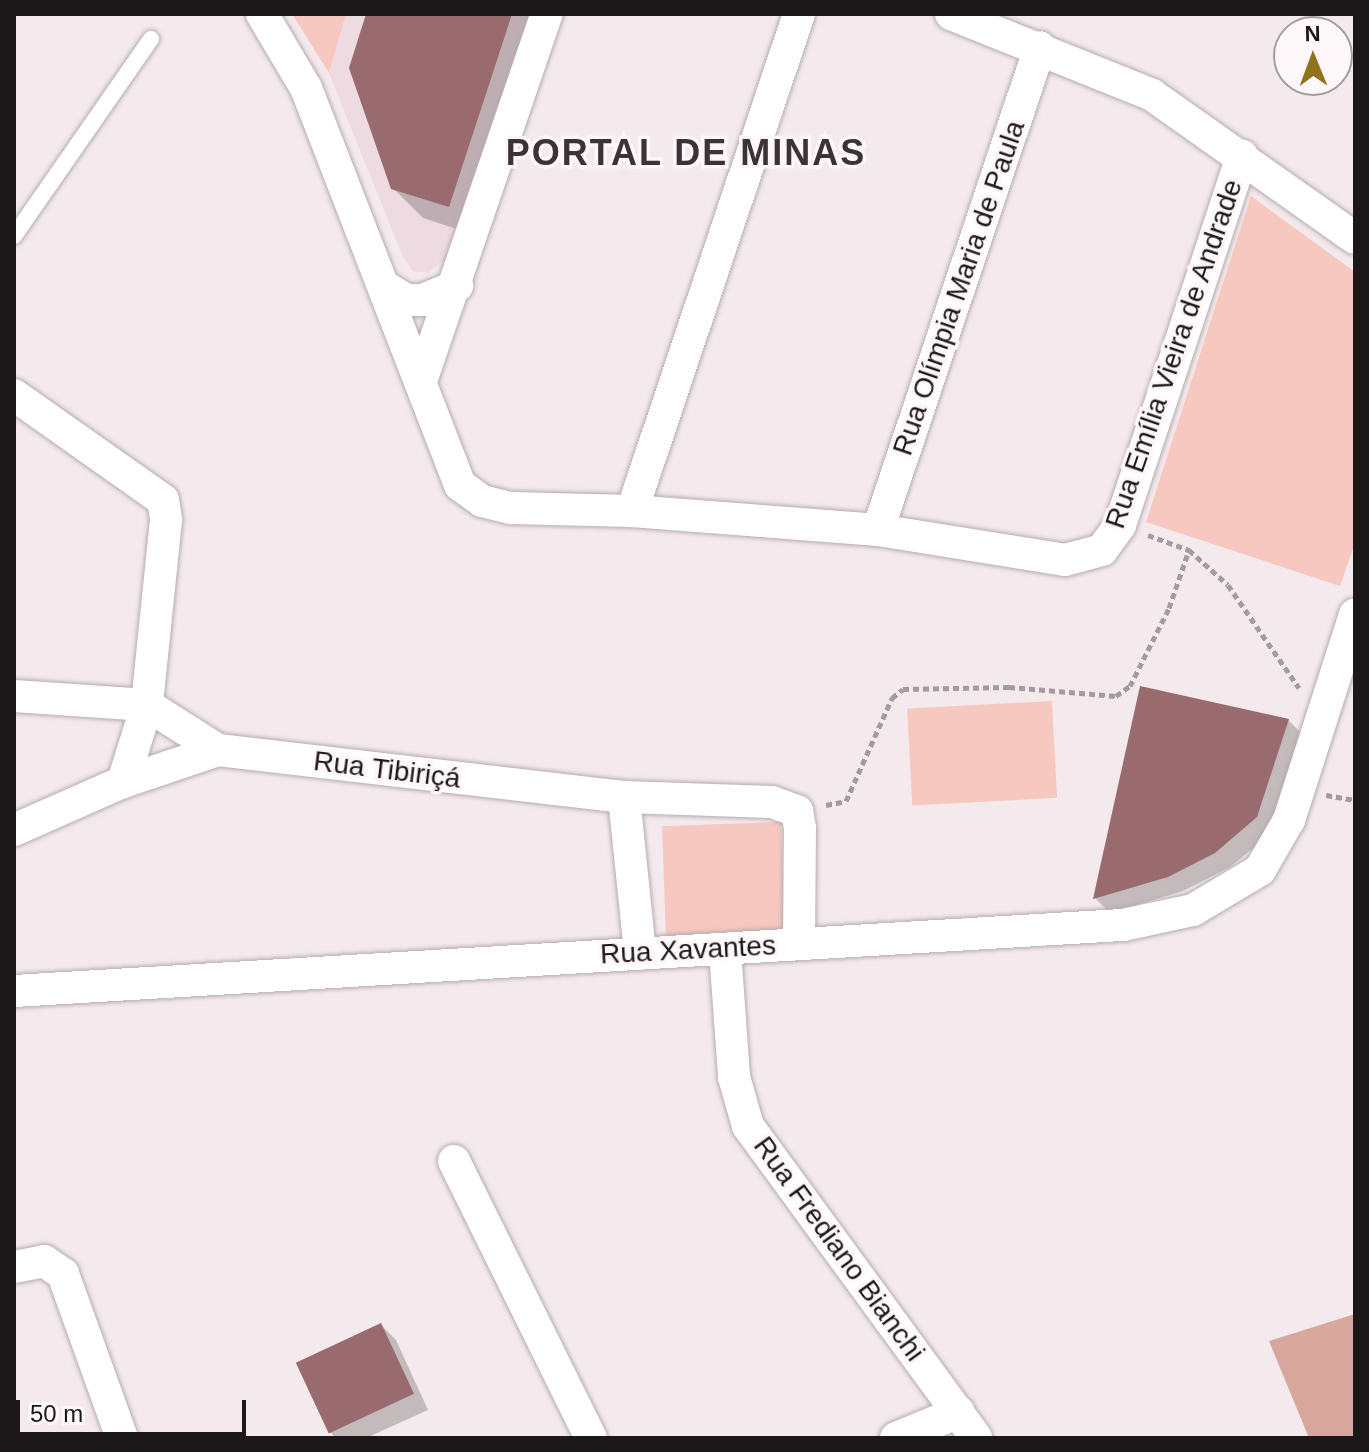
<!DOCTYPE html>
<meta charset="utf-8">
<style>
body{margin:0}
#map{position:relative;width:1369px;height:1452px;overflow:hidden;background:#f4e9ec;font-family:Arial,sans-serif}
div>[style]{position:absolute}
.built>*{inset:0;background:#eedae1}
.green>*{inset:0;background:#f6c8bf;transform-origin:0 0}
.forest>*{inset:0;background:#d7a69c}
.shadow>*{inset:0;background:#0003}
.building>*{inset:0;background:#996a6e;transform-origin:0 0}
.path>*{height:5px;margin-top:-2.5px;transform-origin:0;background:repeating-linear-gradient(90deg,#a39b9e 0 6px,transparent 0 10px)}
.roads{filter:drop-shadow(0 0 2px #b6abaf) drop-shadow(0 0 2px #b6abaf)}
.lane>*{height:16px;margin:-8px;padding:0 8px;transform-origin:8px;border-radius:8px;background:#fff}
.street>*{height:32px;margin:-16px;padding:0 16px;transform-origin:16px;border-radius:16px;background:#fff}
span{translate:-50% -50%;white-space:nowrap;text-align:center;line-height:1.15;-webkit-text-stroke:7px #fef7fa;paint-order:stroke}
.street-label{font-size:28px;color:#1c181a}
.district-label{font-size:36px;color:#3b3336;font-weight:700;letter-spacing:2px}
.frame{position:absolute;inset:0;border:16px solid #1c181a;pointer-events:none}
.north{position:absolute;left:1273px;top:16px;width:80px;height:80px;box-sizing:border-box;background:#fef7fa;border:2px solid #a49ea0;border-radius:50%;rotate:359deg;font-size:22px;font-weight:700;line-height:32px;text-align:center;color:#1c181a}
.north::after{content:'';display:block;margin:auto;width:28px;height:36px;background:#907218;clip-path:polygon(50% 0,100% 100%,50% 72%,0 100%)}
.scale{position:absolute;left:16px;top:1400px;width:230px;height:36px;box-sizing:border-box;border:4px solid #1c181a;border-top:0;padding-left:10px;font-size:24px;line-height:28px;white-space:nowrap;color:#1c181a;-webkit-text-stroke:6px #fef7fa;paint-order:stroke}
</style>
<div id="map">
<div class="built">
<div style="clip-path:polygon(346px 14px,529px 14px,445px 259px,428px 273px,413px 271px,403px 257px,329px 73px)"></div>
</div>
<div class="green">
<div style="clip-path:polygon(292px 14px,346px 14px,329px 73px)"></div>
<div style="clip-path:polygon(1251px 196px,1355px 272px,1355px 543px,1340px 586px,1146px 522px)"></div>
<div style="left:1052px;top:701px;width:97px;height:145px;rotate:87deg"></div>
<div style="left:781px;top:822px;width:112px;height:119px;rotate:88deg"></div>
</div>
<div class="forest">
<div style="clip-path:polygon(1355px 1314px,1355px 1438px,1309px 1438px,1269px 1341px)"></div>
</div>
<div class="shadow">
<div style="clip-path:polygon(368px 14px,542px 14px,478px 236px,423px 218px,393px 188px)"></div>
<div style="clip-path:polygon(1288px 720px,1303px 735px,1272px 833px,1230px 867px,1183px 891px,1110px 913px,1095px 898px)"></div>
<div style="clip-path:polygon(381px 1325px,396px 1340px,428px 1410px,366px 1438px,336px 1438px,330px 1432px)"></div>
</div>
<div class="building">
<div style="clip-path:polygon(366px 14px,512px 14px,449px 207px,391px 189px,349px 68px)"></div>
<div style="clip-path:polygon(1140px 686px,1289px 719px,1257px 817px,1215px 853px,1168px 877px,1093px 899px)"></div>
<div style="left:381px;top:1323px;width:78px;height:94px;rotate:65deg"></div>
</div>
<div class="path">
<div style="left:1148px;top:535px;width:44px;rotate:20.1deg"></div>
<div style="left:1189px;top:550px;width:52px;rotate:41.9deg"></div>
<div style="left:1228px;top:585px;width:125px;rotate:55.4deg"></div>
<div style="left:1326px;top:795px;width:29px;rotate:10deg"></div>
<div style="left:826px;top:805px;width:20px;rotate:-11deg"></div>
<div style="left:846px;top:801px;width:113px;rotate:-65.9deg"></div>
<div style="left:892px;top:698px;width:14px;rotate:-39deg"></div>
<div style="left:903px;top:689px;width:106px;rotate:-1.1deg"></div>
<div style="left:1009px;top:687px;width:107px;rotate:4.8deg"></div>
<div style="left:1116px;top:696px;width:17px;rotate:-36deg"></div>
<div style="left:1130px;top:686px;width:87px;rotate:-63.4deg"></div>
<div style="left:1169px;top:608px;width:61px;rotate:-71deg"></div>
</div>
<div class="roads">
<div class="lane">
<div style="left:14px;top:236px;width:240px;rotate:-55.2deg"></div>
</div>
<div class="street">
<div style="left:262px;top:14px;width:86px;rotate:59.3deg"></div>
<div style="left:306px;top:88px;width:426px;rotate:68.8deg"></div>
<div style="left:460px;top:485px;width:27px;rotate:36deg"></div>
<div style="left:482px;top:501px;width:30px;rotate:14deg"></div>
<div style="left:511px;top:508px;width:121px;rotate:1.4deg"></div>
<div style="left:632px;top:511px;width:247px;rotate:4.4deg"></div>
<div style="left:878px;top:530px;width:189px;rotate:9.1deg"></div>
<div style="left:1065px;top:560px;width:38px;rotate:-15deg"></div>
<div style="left:1102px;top:550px;width:31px;rotate:-54deg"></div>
<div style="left:1120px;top:525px;width:389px;rotate:-71.7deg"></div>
<div style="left:951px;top:14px;width:217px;rotate:21.9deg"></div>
<div style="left:1152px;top:95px;width:248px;rotate:35.2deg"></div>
<div style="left:385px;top:287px;width:26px;rotate:31deg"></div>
<div style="left:407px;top:300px;width:15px"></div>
<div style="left:422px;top:300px;width:38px;rotate:-22deg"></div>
<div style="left:421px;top:381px;width:388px;rotate:-71.1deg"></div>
<div style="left:14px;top:395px;width:182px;rotate:35.2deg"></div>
<div style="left:163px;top:500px;width:20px;rotate:81deg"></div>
<div style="left:166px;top:520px;width:186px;rotate:95.9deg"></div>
<div style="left:147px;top:705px;width:81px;rotate:107.3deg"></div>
<div style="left:632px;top:511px;width:524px;rotate:-71.43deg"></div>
<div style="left:878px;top:530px;width:509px;rotate:-71.46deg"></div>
<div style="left:14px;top:696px;width:133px;rotate:3.9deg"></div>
<div style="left:147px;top:705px;width:84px;rotate:32.4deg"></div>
<div style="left:218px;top:750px;width:409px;rotate:6.6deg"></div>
<div style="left:624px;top:797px;width:148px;rotate:1.9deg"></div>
<div style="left:772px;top:802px;width:27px;rotate:20deg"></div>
<div style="left:797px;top:811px;width:17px;rotate:80deg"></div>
<div style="left:800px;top:828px;width:115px;rotate:90.5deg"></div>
<div style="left:624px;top:797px;width:157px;rotate:84.1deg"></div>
<div style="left:14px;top:830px;width:119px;rotate:-23.8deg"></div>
<div style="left:123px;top:782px;width:100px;rotate:-18.6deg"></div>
<div style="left:725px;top:950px;width:127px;rotate:85.9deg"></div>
<div style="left:734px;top:1077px;width:51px;rotate:74.1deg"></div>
<div style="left:748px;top:1126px;width:386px;rotate:53.8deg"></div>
<div style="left:14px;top:991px;width:1111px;rotate:-3.41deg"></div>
<div style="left:1123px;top:925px;width:72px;rotate:-12.1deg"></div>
<div style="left:1193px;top:910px;width:78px;rotate:-30.8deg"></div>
<div style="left:1260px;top:870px;width:58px;rotate:-59.9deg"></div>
<div style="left:1289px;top:820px;width:216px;rotate:-72.2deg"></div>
<div style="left:454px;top:1161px;width:309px;rotate:63.7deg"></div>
<div style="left:14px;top:1267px;width:31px;rotate:-11deg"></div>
<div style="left:44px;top:1261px;width:23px;rotate:34deg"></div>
<div style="left:63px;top:1274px;width:174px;rotate:70.2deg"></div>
<div style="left:896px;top:1438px;width:68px;rotate:-22.4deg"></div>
</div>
</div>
<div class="street-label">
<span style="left:959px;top:288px;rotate:-71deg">Rua Olímpia Maria de Paula</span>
<span style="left:1174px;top:354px;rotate:-71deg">Rua Emília Vieira de Andrade</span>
<span style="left:387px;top:770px;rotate:7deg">Rua Tibiriçá</span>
<span style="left:688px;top:950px;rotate:-3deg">Rua Xavantes</span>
<span style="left:839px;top:1249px;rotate:54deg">Rua Frediano Bianchi</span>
</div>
<div class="district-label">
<span style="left:686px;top:153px">PORTAL DE MINAS</span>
</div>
<div class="frame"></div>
<div class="north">N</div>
<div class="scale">50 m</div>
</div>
